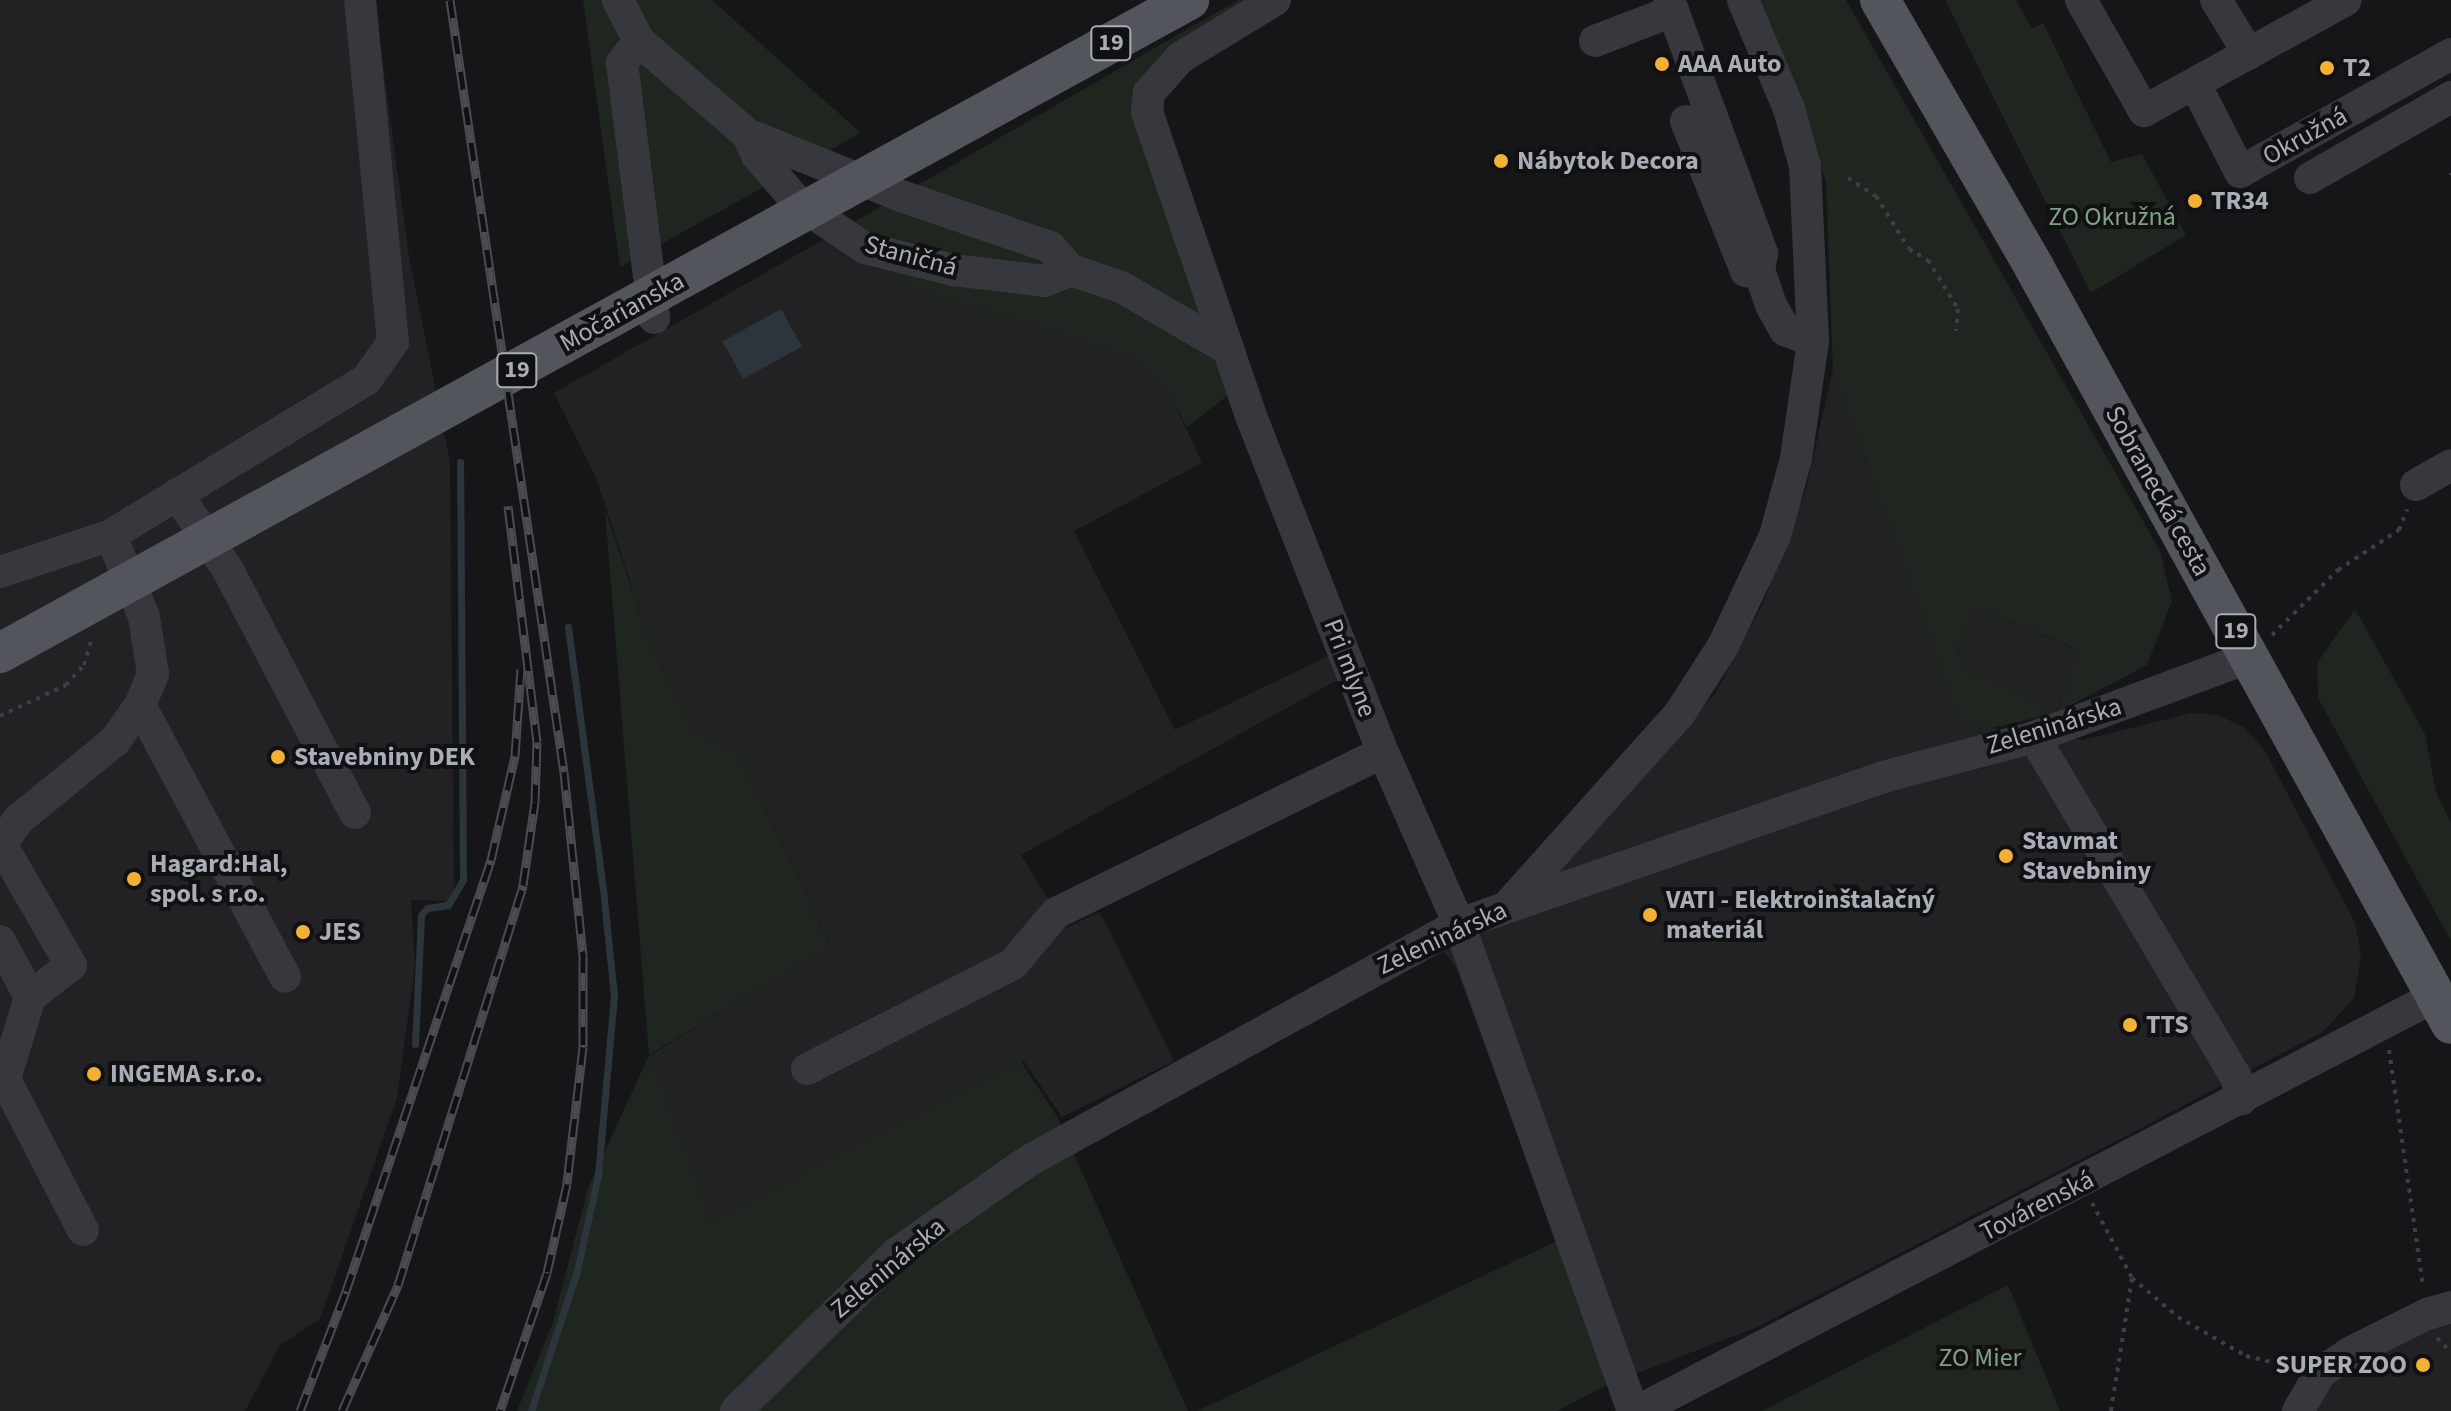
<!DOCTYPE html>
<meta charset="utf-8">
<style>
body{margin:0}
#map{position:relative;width:2451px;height:1411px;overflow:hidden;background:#161618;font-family:"Source Sans 3",sans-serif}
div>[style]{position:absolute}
.built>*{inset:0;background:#222225}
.green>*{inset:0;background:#1e261f}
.water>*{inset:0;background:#2c353c;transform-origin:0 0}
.stream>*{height:7px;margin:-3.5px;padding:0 3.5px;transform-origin:3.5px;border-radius:3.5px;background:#2c353c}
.path>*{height:4px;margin-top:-2px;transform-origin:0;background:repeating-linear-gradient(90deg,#3d3f44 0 4px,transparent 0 10px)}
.minor>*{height:32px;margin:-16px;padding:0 16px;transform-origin:16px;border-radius:16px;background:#37383d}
.major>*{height:40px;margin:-20px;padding:0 20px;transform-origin:20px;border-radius:20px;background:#53555c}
.rail>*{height:9px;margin-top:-4.5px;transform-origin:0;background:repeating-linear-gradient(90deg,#111113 0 18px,#4a4c52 0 36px);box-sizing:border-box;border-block:2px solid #4a4c52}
.dots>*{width:22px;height:22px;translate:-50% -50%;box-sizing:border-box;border:4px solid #111113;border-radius:50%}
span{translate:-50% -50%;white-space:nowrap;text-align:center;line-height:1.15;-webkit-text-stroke:8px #111113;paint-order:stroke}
.shield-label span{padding:2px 6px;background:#111113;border:2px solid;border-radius:6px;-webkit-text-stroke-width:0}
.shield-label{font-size:24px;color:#a8adb8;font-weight:700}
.poi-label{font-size:26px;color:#a8adb8;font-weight:700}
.left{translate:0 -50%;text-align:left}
.right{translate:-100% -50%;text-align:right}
.street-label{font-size:26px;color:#a8adb8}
.park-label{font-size:26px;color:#7fa381}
</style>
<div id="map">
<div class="built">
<div style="clip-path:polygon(0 0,374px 0,409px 256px,450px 463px,454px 901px,411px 900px,415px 966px,397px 1098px,320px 1319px,280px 1345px,245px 1411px,0 1411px)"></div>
<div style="clip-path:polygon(828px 237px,907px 286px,1133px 357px,1172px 398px,1202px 463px,1074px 531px,1175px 730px,1330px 655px,1339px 679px,1021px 855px,1066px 928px,1100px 912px,1174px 1061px,1062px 1117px,1024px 1061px,711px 1221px,648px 1057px,830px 944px,738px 752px,693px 732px,651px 646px,597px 480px,554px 393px)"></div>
<div style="clip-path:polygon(1833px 370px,1961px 724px,2083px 740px,2191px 713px,2218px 715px,2243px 727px,2264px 749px,2355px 923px,2361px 955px,2354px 998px,2324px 1031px,2128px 1135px,1755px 1328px,1609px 1384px,1455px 965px,1439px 947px,1560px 871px,1716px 692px,1763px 603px,1806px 489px)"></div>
<div style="clip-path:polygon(1975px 607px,2080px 651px,2056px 713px,1964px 669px,1957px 649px)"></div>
<div style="clip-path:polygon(2451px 1291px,2451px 1411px,2287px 1411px,2319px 1363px)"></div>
</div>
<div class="green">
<div style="clip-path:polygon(583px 0,712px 0,861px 133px,620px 267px)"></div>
<div style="clip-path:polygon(1238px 0,1254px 0,1137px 87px,1232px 392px,1187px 427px,1172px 398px,1133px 357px,907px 286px,828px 237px)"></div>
<div style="clip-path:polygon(evenodd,1754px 0,1846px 0,2160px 551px,2172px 601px,2147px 665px,2056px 713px,1992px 728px,1961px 724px,1833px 370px,1826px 181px,1754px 0,1975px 607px,2079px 650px,2057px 713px,1964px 669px,1957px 649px,1975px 607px)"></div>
<div style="clip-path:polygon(1945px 0,2016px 0,2032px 29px,2043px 23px,2111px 162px,2142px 154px,2186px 235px,2091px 293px)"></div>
<div style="clip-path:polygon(605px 510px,651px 646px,693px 732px,738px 752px,830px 945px,649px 1055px,711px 1221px,1021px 1062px,1058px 1118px,1188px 1411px,517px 1411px,553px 1322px,588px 1188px,649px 1055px)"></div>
<div style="clip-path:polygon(2355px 609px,2425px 734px,2436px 792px,2451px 823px,2451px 941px,2318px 698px,2317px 663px)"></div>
<div style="clip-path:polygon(1559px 1240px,1609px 1384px,1557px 1411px,1197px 1411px)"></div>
<div style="clip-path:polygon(2008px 1285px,2060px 1411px,1762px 1411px)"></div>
</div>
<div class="water">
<div style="left:781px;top:309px;width:43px;height:67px;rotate:61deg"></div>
</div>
<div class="stream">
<div style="left:568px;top:627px;width:271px;rotate:82.4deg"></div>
<div style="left:415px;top:1044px;width:129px;rotate:-87.3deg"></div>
<div style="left:421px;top:915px;width:9px;rotate:-49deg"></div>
<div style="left:427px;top:908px;width:21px;rotate:-8deg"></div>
<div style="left:448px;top:905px;width:29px;rotate:-59deg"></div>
<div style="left:463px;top:880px;width:418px;rotate:-90.4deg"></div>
<div style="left:531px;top:1411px;width:147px;rotate:-71.8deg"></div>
<div style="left:577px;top:1271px;width:98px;rotate:-77.7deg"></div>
<div style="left:598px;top:1175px;width:180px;rotate:-84.9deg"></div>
<div style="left:614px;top:996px;width:97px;rotate:-95.9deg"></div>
</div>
<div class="path">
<div style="left:2451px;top:173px;width:2px;rotate:90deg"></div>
<div style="left:1848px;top:178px;width:33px;rotate:33deg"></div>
<div style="left:1876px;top:196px;width:62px;rotate:58.1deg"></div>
<div style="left:1909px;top:249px;width:22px;rotate:30deg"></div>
<div style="left:1928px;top:260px;width:57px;rotate:58.5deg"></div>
<div style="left:1958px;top:309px;width:22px;rotate:95deg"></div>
<div style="left:2272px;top:635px;width:93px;rotate:-44.6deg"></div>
<div style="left:2338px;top:570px;width:73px;rotate:-33.3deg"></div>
<div style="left:2399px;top:530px;width:22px;rotate:-68deg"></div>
<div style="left:0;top:716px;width:73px;rotate:-25.2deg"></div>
<div style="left:66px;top:685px;width:27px;rotate:-48deg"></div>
<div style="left:84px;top:665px;width:26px;rotate:-74deg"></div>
<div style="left:2389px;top:1050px;width:239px;rotate:81.8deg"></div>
<div style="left:2092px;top:1203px;width:85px;rotate:61.9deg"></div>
<div style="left:2132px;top:1278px;width:60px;rotate:40.3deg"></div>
<div style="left:2178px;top:1317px;width:78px;rotate:29.8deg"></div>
<div style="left:2246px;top:1356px;width:47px;rotate:13.4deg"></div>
<div style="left:2437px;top:1338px;width:17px;rotate:45deg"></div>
<div style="left:2111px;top:1411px;width:135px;rotate:-81deg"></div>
</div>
<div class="minor">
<div style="left:618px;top:0;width:46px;rotate:62.9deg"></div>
<div style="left:639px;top:41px;width:143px;rotate:40.7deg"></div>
<div style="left:747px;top:134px;width:169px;rotate:21.9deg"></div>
<div style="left:904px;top:197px;width:154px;rotate:18.9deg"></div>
<div style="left:1050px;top:247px;width:31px;rotate:48deg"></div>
<div style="left:1071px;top:270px;width:53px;rotate:18.8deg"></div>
<div style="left:1121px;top:287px;width:124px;rotate:30.1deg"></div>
<div style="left:1275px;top:0;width:111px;rotate:148.6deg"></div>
<div style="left:1180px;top:58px;width:47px;rotate:131.5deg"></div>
<div style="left:1149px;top:93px;width:19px;rotate:96deg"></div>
<div style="left:1147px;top:112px;width:321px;rotate:71.1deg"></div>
<div style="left:1251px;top:416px;width:361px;rotate:68.6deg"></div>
<div style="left:1383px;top:752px;width:188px;rotate:66.2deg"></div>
<div style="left:1459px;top:924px;width:517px;rotate:70.34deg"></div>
<div style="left:1669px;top:0;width:270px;rotate:69.8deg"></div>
<div style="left:1762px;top:253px;width:17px;rotate:100deg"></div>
<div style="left:1759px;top:270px;width:37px;rotate:71deg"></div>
<div style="left:1771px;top:305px;width:29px;rotate:61deg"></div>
<div style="left:1785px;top:330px;width:30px;rotate:21deg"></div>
<div style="left:2081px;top:0;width:128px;rotate:60.4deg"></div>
<div style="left:2144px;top:111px;width:230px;rotate:-28.8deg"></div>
<div style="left:2216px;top:0;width:63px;rotate:58.6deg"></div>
<div style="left:639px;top:41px;width:28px;rotate:128deg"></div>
<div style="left:622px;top:63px;width:257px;rotate:82.8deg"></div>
<div style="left:1595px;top:41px;width:84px;rotate:-21deg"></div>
<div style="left:2195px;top:84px;width:99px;rotate:62.9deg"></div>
<div style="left:2240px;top:172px;width:242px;rotate:-29.2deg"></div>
<div style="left:1686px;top:121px;width:162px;rotate:68.2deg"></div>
<div style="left:1746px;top:271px;width:5px;rotate:-11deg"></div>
<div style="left:747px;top:134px;width:23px;rotate:65deg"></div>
<div style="left:757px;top:155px;width:63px;rotate:49.5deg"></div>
<div style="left:798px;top:203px;width:81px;rotate:33.9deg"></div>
<div style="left:865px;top:248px;width:91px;rotate:14deg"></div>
<div style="left:953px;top:270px;width:93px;rotate:6.8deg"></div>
<div style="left:1045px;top:281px;width:28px;rotate:-23deg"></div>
<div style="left:2310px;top:178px;width:163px;rotate:-29.9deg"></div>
<div style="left:2416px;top:485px;width:40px;rotate:-29.7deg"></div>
<div style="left:177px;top:494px;width:92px;rotate:56.1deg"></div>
<div style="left:228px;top:570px;width:274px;rotate:62.4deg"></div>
<div style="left:0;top:572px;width:117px;rotate:-18.4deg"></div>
<div style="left:111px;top:535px;width:298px;rotate:-31.3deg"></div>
<div style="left:366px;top:380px;width:47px;rotate:-54.6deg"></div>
<div style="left:393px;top:342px;width:344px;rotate:-95.5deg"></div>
<div style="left:140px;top:705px;width:308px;rotate:61.9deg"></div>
<div style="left:2034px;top:737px;width:395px;rotate:59.3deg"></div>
<div style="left:2236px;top:1077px;width:23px;rotate:77deg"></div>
<div style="left:1px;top:844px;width:140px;rotate:60deg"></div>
<div style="left:71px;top:965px;width:52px;rotate:142deg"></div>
<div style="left:0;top:846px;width:32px;rotate:-55deg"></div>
<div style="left:18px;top:820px;width:125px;rotate:-39.2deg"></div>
<div style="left:115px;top:741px;width:44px;rotate:-55.2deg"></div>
<div style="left:140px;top:705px;width:34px;rotate:-67deg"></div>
<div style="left:153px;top:674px;width:58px;rotate:-99deg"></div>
<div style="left:144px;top:617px;width:88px;rotate:-111.9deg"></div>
<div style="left:1512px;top:901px;width:252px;rotate:-48.2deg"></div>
<div style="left:1680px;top:713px;width:80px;rotate:-57.3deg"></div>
<div style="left:1723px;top:646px;width:122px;rotate:-64.7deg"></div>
<div style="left:1775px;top:536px;width:81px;rotate:-74.9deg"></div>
<div style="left:1796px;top:458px;width:118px;rotate:-81.7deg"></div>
<div style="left:1813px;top:341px;width:175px;rotate:-92.6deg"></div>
<div style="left:1805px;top:166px;width:59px;rotate:-105.7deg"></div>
<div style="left:1789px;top:109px;width:118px;rotate:-112.9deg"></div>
<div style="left:0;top:941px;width:64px;rotate:61.8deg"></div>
<div style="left:30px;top:997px;width:86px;rotate:107deg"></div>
<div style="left:5px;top:1079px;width:170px;rotate:62.7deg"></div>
<div style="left:807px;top:1069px;width:231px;rotate:-27deg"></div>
<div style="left:1013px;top:964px;width:67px;rotate:-49.9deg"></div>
<div style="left:1056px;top:913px;width:364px;rotate:-26.2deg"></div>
<div style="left:736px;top:1411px;width:227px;rotate:-44.5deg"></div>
<div style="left:898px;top:1252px;width:161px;rotate:-34.9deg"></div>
<div style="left:1030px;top:1160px;width:490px;rotate:-28.8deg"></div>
<div style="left:1459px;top:924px;width:449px;rotate:-19.1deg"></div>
<div style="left:1883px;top:777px;width:156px;rotate:-14.8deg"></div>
<div style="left:2034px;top:737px;width:230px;rotate:-20.3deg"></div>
<div style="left:1638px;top:1411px;width:897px;rotate:-27.48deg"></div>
<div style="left:2298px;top:1411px;width:44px;rotate:-59.9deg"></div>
<div style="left:2320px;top:1373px;width:37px;rotate:-34deg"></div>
<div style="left:2351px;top:1352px;width:85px;rotate:-26.6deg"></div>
<div style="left:2427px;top:1314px;width:25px;rotate:-16deg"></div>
</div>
<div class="major">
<div style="left:1880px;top:0;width:308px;rotate:60deg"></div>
<div style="left:2034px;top:267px;width:864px;rotate:61.15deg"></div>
<div style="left:0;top:653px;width:1357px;rotate:-28.78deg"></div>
</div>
<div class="rail">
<div style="left:450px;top:0;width:780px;rotate:81.6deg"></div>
<div style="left:564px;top:772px;width:184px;rotate:84.1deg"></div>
<div style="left:583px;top:955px;width:92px;rotate:90deg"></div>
<div style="left:583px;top:1047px;width:138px;rotate:96.7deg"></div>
<div style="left:567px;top:1184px;width:91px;rotate:102.7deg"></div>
<div style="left:547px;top:1273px;width:146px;rotate:108.8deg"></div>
<div style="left:300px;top:1411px;width:129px;rotate:-69deg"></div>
<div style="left:346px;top:1291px;width:455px;rotate:-71.4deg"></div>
<div style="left:491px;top:860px;width:107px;rotate:-77deg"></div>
<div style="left:515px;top:756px;width:87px;rotate:-86.1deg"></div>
<div style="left:342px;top:1411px;width:138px;rotate:-66deg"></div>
<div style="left:398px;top:1285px;width:419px;rotate:-72.6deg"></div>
<div style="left:523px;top:885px;width:84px;rotate:-81.8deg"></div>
<div style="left:535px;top:802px;width:60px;rotate:-88.1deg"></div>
<div style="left:537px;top:742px;width:238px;rotate:-97deg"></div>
</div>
<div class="dots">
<div style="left:1662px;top:64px;background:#f2b134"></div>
<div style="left:2327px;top:68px;background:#f2b134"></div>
<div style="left:1501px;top:161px;background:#f2b134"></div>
<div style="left:2195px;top:201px;background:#f2b134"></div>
<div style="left:278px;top:757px;background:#f2b134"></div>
<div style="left:2006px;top:856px;background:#f2b134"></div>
<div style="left:134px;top:879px;background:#f2b134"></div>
<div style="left:1650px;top:915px;background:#f2b134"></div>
<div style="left:303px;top:932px;background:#f2b134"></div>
<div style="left:2130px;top:1025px;background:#f2b134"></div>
<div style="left:94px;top:1074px;background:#f2b134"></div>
<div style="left:2423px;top:1365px;background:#f2b134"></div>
</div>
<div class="shield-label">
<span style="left:1111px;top:43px">19</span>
<span style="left:517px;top:370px">19</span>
<span style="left:2236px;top:631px">19</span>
</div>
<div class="poi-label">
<span class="left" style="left:1678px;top:64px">AAA Auto</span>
<span class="left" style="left:2343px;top:68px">T2</span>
<span class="left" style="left:1517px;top:161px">Nábytok Decora</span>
<span class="left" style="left:2211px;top:201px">TR34</span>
<span class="left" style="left:294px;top:757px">Stavebniny DEK</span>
<span class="left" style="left:2022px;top:856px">Stavmat<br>Stavebniny</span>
<span class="left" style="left:150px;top:879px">Hagard:Hal,<br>spol. s r.o.</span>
<span class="left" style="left:1666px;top:915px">VATI - Elektroinštalačný<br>materiál</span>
<span class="left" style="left:319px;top:932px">JES</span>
<span class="left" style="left:2146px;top:1025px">TTS</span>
<span class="left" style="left:110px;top:1074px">INGEMA s.r.o.</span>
<span class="right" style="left:2407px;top:1365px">SUPER ZOO</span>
</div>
<div class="street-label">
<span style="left:2305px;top:136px;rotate:-29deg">Okružná</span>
<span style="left:911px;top:256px;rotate:15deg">Staničná</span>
<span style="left:622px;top:312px;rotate:-29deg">Močarianska</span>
<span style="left:2158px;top:491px;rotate:61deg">Sobranecká cesta</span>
<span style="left:1350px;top:668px;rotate:69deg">Pri mlyne</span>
<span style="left:2054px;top:726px;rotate:-17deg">Zeleninárska</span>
<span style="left:1442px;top:938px;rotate:-25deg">Zeleninárska</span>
<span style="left:2037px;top:1206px;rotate:-27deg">Továrenská</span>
<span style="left:888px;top:1268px;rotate:-40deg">Zeleninárska</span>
</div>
<div class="park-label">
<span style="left:2112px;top:217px">ZO Okružná</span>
<span style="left:1980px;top:1358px">ZO Mier</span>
</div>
</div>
